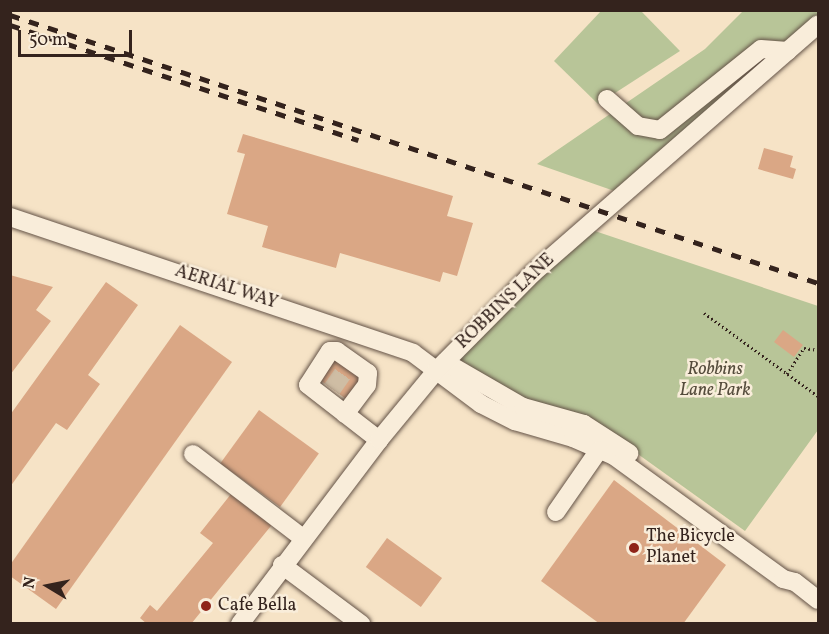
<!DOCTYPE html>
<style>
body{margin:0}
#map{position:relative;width:829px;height:634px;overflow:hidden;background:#f6e3c6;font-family:Vollkorn,serif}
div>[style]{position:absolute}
.green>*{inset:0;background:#b8c598}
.building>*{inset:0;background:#daa785;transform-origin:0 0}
.minor-tunnel>*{height:18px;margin-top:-9px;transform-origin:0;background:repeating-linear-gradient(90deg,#cfbda4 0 18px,transparent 0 27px)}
.path>*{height:3px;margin-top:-1.5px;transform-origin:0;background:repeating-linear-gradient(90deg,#34231d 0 1.5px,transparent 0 4.5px)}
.roads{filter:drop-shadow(0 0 2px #645347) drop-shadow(0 0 2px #645347)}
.minor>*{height:18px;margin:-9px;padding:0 9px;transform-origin:9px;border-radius:9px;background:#f9edda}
.rail>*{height:4.5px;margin-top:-2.25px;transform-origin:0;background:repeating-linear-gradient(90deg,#34231d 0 10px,transparent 0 20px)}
.dots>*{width:16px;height:16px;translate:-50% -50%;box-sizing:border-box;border:3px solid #f9edda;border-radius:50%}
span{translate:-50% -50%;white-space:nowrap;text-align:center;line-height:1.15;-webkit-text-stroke:5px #f9edda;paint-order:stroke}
.street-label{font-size:18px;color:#34231d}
.park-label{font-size:18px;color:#554c3c;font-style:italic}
.poi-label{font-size:18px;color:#34231d}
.left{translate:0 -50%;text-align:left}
.frame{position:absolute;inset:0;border:12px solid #34231d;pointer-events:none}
.north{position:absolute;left:18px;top:556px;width:60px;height:60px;-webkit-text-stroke:4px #f9edda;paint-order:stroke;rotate:280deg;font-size:16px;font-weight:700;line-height:24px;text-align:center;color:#34231d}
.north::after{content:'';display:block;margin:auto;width:21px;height:27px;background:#34231d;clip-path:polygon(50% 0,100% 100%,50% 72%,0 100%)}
.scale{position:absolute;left:18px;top:30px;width:114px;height:27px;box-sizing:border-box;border:3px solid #34231d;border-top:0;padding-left:8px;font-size:18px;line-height:21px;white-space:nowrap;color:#34231d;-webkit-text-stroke:4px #f9edda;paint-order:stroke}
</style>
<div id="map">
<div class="green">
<div style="clip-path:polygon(601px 11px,641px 11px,680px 51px,598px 104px,554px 61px)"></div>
<div style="clip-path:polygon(743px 11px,818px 11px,818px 25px,623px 194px,537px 164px,705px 49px)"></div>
<div style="clip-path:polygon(586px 228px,818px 306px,818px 430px,745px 531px,589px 419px,522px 401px,453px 355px)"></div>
</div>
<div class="building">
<div style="clip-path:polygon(243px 134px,453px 196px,447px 216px,473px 223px,457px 276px,443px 272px,440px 282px,340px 253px,336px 268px,262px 247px,268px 226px,227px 214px,245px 154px,237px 152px)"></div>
<div style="clip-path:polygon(764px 148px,793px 156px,790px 167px,796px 169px,793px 179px,758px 169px)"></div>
<div style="clip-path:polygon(10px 275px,53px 287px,36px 310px,51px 321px,10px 375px)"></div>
<div style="clip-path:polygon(106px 282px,138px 305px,88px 375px,100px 384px,67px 430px,56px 423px,10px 487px,10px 415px)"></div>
<div style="clip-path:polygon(180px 325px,232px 362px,56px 609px,10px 576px,10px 565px)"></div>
<div style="left:783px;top:330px;width:25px;height:15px;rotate:37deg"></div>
<div style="left:335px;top:355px;width:34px;height:29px;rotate:36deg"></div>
<div style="left:259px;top:410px;width:74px;height:66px;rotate:36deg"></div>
<div style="clip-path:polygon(614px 480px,726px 565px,683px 624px,600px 624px,541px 581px)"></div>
<div style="clip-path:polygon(235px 489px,275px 521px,191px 624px,147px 624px,140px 618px,150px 605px,157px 611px,213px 543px,200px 533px)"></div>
<div style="left:387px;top:538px;width:68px;height:36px;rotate:36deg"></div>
</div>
<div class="minor-tunnel">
<div style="left:332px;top:389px;width:29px;rotate:-55deg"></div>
</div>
<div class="path">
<div style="left:704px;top:313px;width:141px;rotate:36.1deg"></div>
<div style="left:787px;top:374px;width:31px;rotate:-57deg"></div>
<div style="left:804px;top:348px;width:14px;rotate:8deg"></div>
</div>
<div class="roads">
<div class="minor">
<div style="left:607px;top:99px;width:41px;rotate:41.1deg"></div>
<div style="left:638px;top:126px;width:22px;rotate:10deg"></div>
<div style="left:660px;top:130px;width:129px;rotate:-38.7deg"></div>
<div style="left:761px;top:49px;width:27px;rotate:4deg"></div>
<div style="left:10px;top:217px;width:425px;rotate:18.6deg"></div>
<div style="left:413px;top:353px;width:85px;rotate:36.9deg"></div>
<div style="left:481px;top:404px;width:38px;rotate:27deg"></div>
<div style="left:515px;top:421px;width:60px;rotate:16.3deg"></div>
<div style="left:573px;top:438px;width:45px;rotate:23.7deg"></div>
<div style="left:614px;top:456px;width:209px;rotate:36deg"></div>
<div style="left:783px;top:579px;width:12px;rotate:14deg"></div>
<div style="left:795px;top:582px;width:29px;rotate:38deg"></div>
<div style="left:445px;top:362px;width:90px;rotate:30deg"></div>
<div style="left:523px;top:407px;width:63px;rotate:15.6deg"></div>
<div style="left:584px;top:424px;width:54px;rotate:32.8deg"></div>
<div style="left:345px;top:414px;width:36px;rotate:-53deg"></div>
<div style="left:367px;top:385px;width:12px;rotate:-85deg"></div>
<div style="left:368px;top:373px;width:38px;rotate:-145deg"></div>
<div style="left:337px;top:351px;width:7px;rotate:180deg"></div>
<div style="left:330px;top:351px;width:40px;rotate:122.9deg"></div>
<div style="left:308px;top:385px;width:90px;rotate:37.8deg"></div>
<div style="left:193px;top:454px;width:138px;rotate:37.4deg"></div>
<div style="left:556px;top:512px;width:75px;rotate:-55.3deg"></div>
<div style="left:282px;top:565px;width:99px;rotate:36.8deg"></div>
<div style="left:240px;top:624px;width:231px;rotate:-52.9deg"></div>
<div style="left:379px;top:440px;width:88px;rotate:-50.5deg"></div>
<div style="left:435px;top:372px;width:139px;rotate:-45.3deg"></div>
<div style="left:533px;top:273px;width:378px;rotate:-41.1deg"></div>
</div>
</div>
<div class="rail">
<div style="left:10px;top:15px;width:851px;rotate:18.35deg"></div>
<div style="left:10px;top:25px;width:367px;rotate:18.3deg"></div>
</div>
<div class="dots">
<div style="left:634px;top:548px;background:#8f2418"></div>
<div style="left:206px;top:606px;background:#8f2418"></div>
</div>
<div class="street-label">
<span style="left:226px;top:288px;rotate:18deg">AERIAL WAY</span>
<span style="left:506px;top:302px;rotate:-44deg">ROBBINS LANE</span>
</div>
<div class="park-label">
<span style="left:715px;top:381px">Robbins<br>Lane Park</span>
</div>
<div class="poi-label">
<span class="left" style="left:646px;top:548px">The Bicycle<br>Planet</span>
<span class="left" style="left:218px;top:606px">Cafe Bella</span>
</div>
<div class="frame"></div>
<div class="north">N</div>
<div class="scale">50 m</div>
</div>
